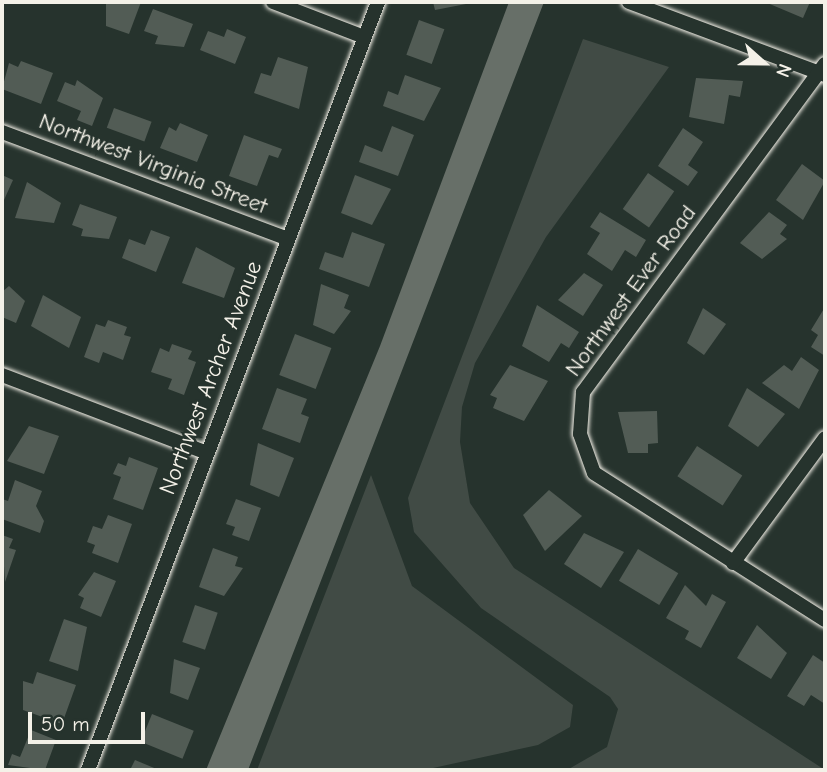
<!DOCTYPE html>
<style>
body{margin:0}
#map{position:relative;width:827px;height:772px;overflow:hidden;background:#26332d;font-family:"Comic Neue",sans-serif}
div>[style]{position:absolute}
.green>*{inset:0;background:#414b45}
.water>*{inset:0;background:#676f68}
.building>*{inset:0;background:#525c55;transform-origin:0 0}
.roads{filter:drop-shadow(0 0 2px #f4f1e8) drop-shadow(0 0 2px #f4f1e8)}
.minor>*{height:14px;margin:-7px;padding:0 7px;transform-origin:7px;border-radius:7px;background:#26332d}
span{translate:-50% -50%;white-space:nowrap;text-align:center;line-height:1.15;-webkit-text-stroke:5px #26332d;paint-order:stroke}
.street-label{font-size:23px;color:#f4f1e8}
.frame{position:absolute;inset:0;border:4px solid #f4f1e8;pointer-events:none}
.north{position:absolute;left:729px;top:28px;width:70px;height:70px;-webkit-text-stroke:5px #26332d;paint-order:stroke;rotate:111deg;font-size:19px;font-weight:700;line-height:28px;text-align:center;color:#f4f1e8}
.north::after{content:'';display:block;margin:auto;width:24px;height:32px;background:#f4f1e8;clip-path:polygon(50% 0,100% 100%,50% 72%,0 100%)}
.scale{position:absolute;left:28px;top:712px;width:117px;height:32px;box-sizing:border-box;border:4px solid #f4f1e8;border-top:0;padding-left:9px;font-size:21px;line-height:24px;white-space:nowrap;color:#f4f1e8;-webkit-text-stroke:5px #26332d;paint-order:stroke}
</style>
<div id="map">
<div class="green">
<div style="clip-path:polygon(583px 39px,669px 67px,546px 237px,475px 363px,462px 407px,460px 442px,470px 503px,514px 568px,825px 770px,567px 770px,607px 747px,618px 709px,610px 697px,481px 608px,414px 532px,408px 498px)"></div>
<div style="clip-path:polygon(371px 475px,412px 586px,573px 705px,570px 727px,538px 745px,424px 770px,257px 770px)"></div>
</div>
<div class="water">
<div style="clip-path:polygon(509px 2px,544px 2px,248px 770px,206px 770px,380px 346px)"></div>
</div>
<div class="building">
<div style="clip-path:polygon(106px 2px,141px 2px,129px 34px,106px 26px)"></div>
<div style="clip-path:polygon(433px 2px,466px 2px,466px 4px,435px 10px)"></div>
<div style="clip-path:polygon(765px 2px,810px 2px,803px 18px)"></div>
<div style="clip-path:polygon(153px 9px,193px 24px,184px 47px,155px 44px,158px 36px,144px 31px)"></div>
<div style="left:419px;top:20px;width:27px;height:37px;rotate:20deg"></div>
<div style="clip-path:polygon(227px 29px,246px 37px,235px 64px,200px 50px,208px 31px,224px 37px)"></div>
<div style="clip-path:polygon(278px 57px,308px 67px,299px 109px,254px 93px,261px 73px,271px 76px)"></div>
<div style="clip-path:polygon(21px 61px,53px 73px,41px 104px,2px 89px,9px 63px,18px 67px)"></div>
<div style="clip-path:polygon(405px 75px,441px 88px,424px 121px,383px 106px,388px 91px,398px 95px)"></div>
<div style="clip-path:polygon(696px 78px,743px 81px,740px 97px,729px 95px,724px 124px,689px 117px)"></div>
<div style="clip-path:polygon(77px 80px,103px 98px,92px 126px,77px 120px,81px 111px,57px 101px,65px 82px,75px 86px)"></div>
<div style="left:114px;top:108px;width:40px;height:21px;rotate:20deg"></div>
<div style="clip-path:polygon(180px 123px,208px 135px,197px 162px,160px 148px,169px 127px,176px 131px)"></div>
<div style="clip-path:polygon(392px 126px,414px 135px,398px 176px,359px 162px,365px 145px,382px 152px)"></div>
<div style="clip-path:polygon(683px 128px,703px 142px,688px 165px,698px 172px,688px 186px,658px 166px)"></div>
<div style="clip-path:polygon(244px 135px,282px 149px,278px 158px,269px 155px,257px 186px,229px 176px)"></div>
<div style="clip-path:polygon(802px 164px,825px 181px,803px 220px,776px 200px)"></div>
<div style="left:648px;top:173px;width:32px;height:44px;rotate:35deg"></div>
<div style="clip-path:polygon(2px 175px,13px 180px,4px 200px,2px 199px)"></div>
<div style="clip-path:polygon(355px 175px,391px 189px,372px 225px,341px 213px)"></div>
<div style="clip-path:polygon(27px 182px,61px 203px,54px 223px,15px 218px)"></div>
<div style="clip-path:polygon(80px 204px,117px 217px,109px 239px,81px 236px,83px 229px,72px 225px)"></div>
<div style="clip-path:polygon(600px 212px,646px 240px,636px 257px,625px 250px,612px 271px,587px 254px,600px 233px,590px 227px)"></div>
<div style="clip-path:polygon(769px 212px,787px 225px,780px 234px,787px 239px,762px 259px,740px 243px)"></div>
<div style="clip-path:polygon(151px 230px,170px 237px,156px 272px,122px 258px,129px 239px,145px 245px)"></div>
<div style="clip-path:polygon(352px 232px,385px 244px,369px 287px,319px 269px,325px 252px,343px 258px)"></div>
<div style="clip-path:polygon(196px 247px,235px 268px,224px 298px,182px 283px)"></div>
<div style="clip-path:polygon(584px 273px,603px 285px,583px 316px,558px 300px)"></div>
<div style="clip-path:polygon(321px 284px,349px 295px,344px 308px,351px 311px,334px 334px,313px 325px)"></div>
<div style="clip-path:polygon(9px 286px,25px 301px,16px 323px,2px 317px,2px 292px)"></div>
<div style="clip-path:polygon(43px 295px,81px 317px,69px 348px,31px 326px)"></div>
<div style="clip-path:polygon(537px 305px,579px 332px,569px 348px,561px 343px,549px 362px,522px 346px)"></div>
<div style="clip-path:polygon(825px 307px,825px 356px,811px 347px,818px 335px,811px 330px)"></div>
<div style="clip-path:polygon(703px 308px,726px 324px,704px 355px,687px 343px)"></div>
<div style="clip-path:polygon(108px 320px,127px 327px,124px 335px,131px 337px,123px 360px,103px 352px,99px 363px,84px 357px,96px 324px,105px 327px)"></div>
<div style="left:295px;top:334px;width:39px;height:44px;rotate:21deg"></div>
<div style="clip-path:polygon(172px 344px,192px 351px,188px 359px,196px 362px,184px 395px,168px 389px,172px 379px,151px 372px,160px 348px,169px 352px)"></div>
<div style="clip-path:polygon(801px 357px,819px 370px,799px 409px,762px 383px,784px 365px,792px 371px)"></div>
<div style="clip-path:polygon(510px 365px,548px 381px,524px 421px,493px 408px,497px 398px,490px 395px)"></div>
<div style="clip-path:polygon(277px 388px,307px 399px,301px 414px,309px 417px,300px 443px,262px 429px)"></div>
<div style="clip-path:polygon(747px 388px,785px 414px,758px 447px,728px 426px)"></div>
<div style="clip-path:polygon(657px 411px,658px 443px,648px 444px,648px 453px,628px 453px,618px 412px)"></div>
<div style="clip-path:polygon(29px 426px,59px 436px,44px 474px,7px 461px)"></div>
<div style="clip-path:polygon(258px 443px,294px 458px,279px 497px,250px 485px)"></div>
<div style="left:697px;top:446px;width:54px;height:36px;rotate:33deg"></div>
<div style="clip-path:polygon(129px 457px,158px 468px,143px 510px,113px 499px,121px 477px,113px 474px,118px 463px,126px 466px)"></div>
<div style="clip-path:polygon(15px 480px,42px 491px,36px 506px,44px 521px,40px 533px,2px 519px,2px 499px,8px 501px)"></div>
<div style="clip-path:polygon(549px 490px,582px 516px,545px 551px,523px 515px)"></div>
<div style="clip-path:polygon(236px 499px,261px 508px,249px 541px,232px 535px,235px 527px,226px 524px)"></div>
<div style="clip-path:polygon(108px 515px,132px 524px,118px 563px,92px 553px,95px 545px,87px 542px,93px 526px,102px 529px)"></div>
<div style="clip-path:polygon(584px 533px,624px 552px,601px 588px,564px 564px)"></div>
<div style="clip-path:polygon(2px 535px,13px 539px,9px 548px,16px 550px,5px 582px)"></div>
<div style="clip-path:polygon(213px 548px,238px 557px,235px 566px,243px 568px,224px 596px,199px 587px)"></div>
<div style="left:638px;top:549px;width:47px;height:37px;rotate:31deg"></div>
<div style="clip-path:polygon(94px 572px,116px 581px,101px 617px,80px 608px,84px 598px,78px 595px)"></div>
<div style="clip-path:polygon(685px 585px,706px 606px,712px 594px,726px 602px,701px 648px,685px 639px,689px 631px,666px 618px)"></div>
<div style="left:195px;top:605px;width:24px;height:39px;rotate:19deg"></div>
<div style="clip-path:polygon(64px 619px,87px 627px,78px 671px,49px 661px)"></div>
<div style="clip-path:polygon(757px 625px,787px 653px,771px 679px,737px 658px)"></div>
<div style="clip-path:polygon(813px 655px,825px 663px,825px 704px,811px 695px,804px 706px,787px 696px)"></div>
<div style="clip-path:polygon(174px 659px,200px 668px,188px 700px,170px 693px)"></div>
<div style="clip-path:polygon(37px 672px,76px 685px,62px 724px,23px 710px,23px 681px,33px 684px)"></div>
<div style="left:152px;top:714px;width:45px;height:30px;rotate:22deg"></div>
<div style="clip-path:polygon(31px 730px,56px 740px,45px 770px,8px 765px,12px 754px,20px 757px)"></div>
<div style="clip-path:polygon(135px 760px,159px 770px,130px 770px)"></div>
</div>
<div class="roads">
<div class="minor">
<div style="left:273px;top:2px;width:97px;rotate:21deg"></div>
<div style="left:629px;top:2px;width:209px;rotate:20.4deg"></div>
<div style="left:825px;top:64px;width:408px;rotate:126.4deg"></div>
<div style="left:583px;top:392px;width:42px;rotate:94.1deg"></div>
<div style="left:580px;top:434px;width:41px;rotate:70.3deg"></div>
<div style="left:594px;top:473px;width:274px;rotate:32.5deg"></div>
<div style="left:2px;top:132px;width:305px;rotate:20.5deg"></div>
<div style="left:2px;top:375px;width:219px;rotate:20.8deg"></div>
<div style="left:733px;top:563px;width:155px;rotate:-53.6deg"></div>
<div style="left:88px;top:770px;width:821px;rotate:-69.31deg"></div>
</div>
</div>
<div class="street-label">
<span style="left:153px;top:164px;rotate:21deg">Northwest Virginia Street</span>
<span style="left:631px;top:291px;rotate:-54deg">Northwest Ever Road</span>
<span style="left:211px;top:378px;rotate:-69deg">Northwest Archer Avenue</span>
</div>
<div class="frame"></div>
<div class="north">N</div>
<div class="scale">50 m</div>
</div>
